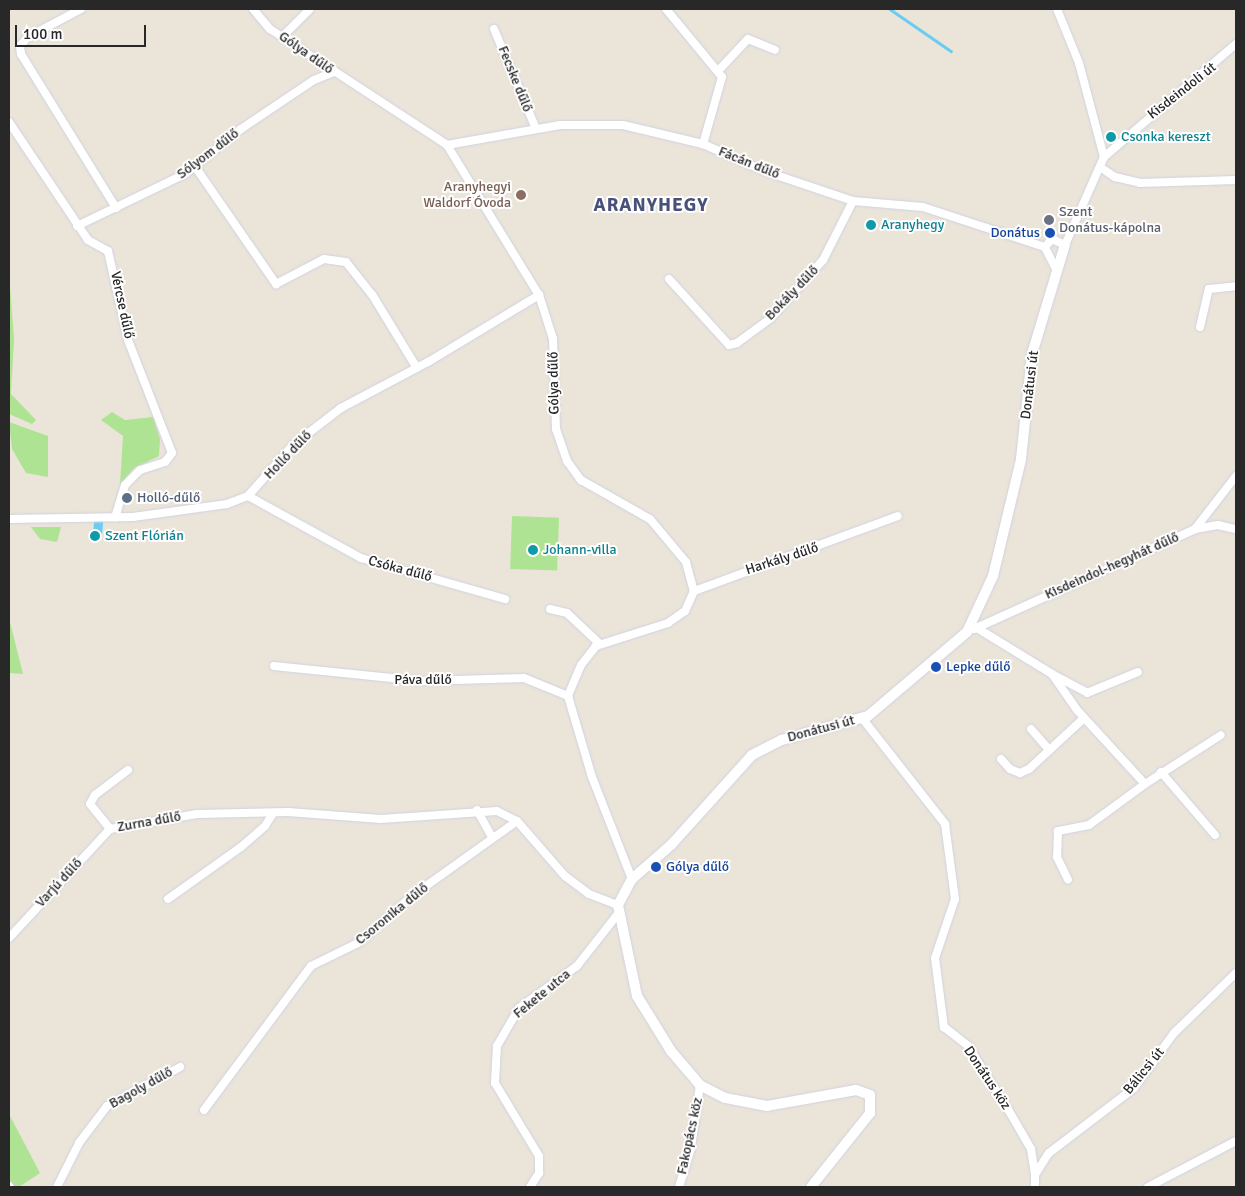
<!DOCTYPE html>
<meta charset="utf-8">
<style>
body{margin:0}
#map{position:relative;width:1245px;height:1196px;overflow:hidden;background:#ebe4d9;font-family:Signika,sans-serif}
div>[style]{position:absolute}
.green>*{inset:0;background:#afe394;transform-origin:0 0}
.stream>*{height:2.5px;margin:-1.25px;padding:0 1.25px;transform-origin:1.25px;border-radius:1.25px;background:#6accf0}
.canal>*{height:9px;margin:-4.5px;padding:0 4.5px;transform-origin:4.5px;border-radius:4.5px;background:#6accf0}
.roads{filter:drop-shadow(0 0 1px #cfd2e2) drop-shadow(0 0 1px #cfd2e2)}
.minor>*{height:8px;margin:-4px;padding:0 4px;transform-origin:4px;border-radius:4px;background:#fff}
.tertiary>*{height:10px;margin:-5px;padding:0 5px;transform-origin:5px;border-radius:5px;background:#fff}
.dots>*{width:14px;height:14px;translate:-50% -50%;box-sizing:border-box;border:2px solid #fff;border-radius:50%}
span{translate:-50% -50%;white-space:nowrap;text-align:center;line-height:1.15;-webkit-text-stroke:4px #fff;paint-order:stroke}
.street-label{font-size:14px;color:#282828}
.culture-label{font-size:14px;color:#0d838f}
.left{translate:0 -50%;text-align:left}
.education-label{font-size:14px;color:#785e54}
.right{translate:-100% -50%;text-align:right}
.worship-label{font-size:14px;color:#5b616d}
.transit-label{font-size:14px;color:#164399}
.service-label{font-size:14px;color:#4e5e75}
.district-label{font-size:19px;color:#485179;font-weight:700;letter-spacing:1px}
.frame{position:absolute;inset:0;border:10px solid #282828;pointer-events:none}
.scale{position:absolute;left:15px;top:25px;width:131px;height:22px;box-sizing:border-box;border:2px solid #282828;border-top:0;padding-left:6px;font-size:15px;line-height:18px;white-space:nowrap;color:#282828;-webkit-text-stroke:4px #fff;paint-order:stroke}
</style>
<div id="map">
<div class="green">
<div style="clip-path:polygon(9px 272px,14px 339px,11px 394px,36px 420px,32px 424px,9px 414px)"></div>
<div style="clip-path:polygon(112px 412px,125px 420px,153px 417px,160px 439px,159px 456px,134px 468px,120px 485px,123px 436px,101px 420px)"></div>
<div style="clip-path:polygon(9px 422px,48px 436px,48px 477px,26px 473px,12px 449px)"></div>
<div style="left:512px;top:516px;width:47px;height:53px;rotate:2deg"></div>
<div style="clip-path:polygon(31px 527px,61px 527px,57px 542px,40px 539px)"></div>
<div style="clip-path:polygon(9px 618px,23px 674px,9px 673px)"></div>
<div style="clip-path:polygon(9px 1114px,40px 1173px,19px 1187px,9px 1187px)"></div>
</div>
<div class="stream">
<div style="left:890px;top:9px;width:74px;rotate:34.5deg"></div>
</div>
<div class="canal">
<div style="left:97px;top:534px;width:12px;rotate:-85deg"></div>
</div>
<div class="roads">
<div class="minor">
<div style="left:81px;top:9px;width:60px;rotate:152.2deg"></div>
<div style="left:28px;top:37px;width:12px;rotate:132deg"></div>
<div style="left:20px;top:46px;width:8px;rotate:83deg"></div>
<div style="left:21px;top:54px;width:181px;rotate:58.3deg"></div>
<div style="left:253px;top:9px;width:26px;rotate:50deg"></div>
<div style="left:270px;top:29px;width:212px;rotate:33.2deg"></div>
<div style="left:447px;top:145px;width:176px;rotate:58.5deg"></div>
<div style="left:539px;top:295px;width:46px;rotate:72.3deg"></div>
<div style="left:553px;top:339px;width:90px;rotate:88.1deg"></div>
<div style="left:556px;top:429px;width:34px;rotate:71deg"></div>
<div style="left:567px;top:461px;width:24px;rotate:54deg"></div>
<div style="left:581px;top:480px;width:79px;rotate:29.5deg"></div>
<div style="left:650px;top:519px;width:56px;rotate:50.1deg"></div>
<div style="left:686px;top:562px;width:30px;rotate:75deg"></div>
<div style="left:694px;top:591px;width:22px;rotate:114deg"></div>
<div style="left:685px;top:611px;width:21px;rotate:145deg"></div>
<div style="left:668px;top:623px;width:76px;rotate:162.3deg"></div>
<div style="left:596px;top:646px;width:24px;rotate:128deg"></div>
<div style="left:581px;top:665px;width:34px;rotate:113deg"></div>
<div style="left:568px;top:696px;width:84px;rotate:73.5deg"></div>
<div style="left:592px;top:777px;width:110px;rotate:68.6deg"></div>
<div style="left:666px;top:9px;width:88px;rotate:50.5deg"></div>
<div style="left:722px;top:77px;width:70px;rotate:105.8deg"></div>
<div style="left:494px;top:29px;width:108px;rotate:67.2deg"></div>
<div style="left:285px;top:34px;width:35px;rotate:-45deg"></div>
<div style="left:719px;top:70px;width:42px;rotate:-46.9deg"></div>
<div style="left:748px;top:39px;width:29px;rotate:22deg"></div>
<div style="left:9px;top:122px;width:142px;rotate:56.2deg"></div>
<div style="left:88px;top:240px;width:23px;rotate:29deg"></div>
<div style="left:108px;top:251px;width:91px;rotate:77.3deg"></div>
<div style="left:128px;top:340px;width:121px;rotate:68.7deg"></div>
<div style="left:172px;top:453px;width:11px;rotate:128deg"></div>
<div style="left:165px;top:462px;width:26px;rotate:162deg"></div>
<div style="left:140px;top:470px;width:21px;rotate:135deg"></div>
<div style="left:125px;top:485px;width:34px;rotate:107deg"></div>
<div style="left:447px;top:145px;width:115px;rotate:-10deg"></div>
<div style="left:560px;top:125px;width:63px"></div>
<div style="left:623px;top:125px;width:82px;rotate:13.4deg"></div>
<div style="left:703px;top:144px;width:67px;rotate:23.9deg"></div>
<div style="left:764px;top:171px;width:94px;rotate:18.6deg"></div>
<div style="left:853px;top:201px;width:70px;rotate:4.9deg"></div>
<div style="left:923px;top:207px;width:128px;rotate:18.2deg"></div>
<div style="left:1104px;top:157px;width:174px;rotate:-40.6deg"></div>
<div style="left:194px;top:165px;width:145px;rotate:55.4deg"></div>
<div style="left:276px;top:284px;width:54px;rotate:-27.5deg"></div>
<div style="left:324px;top:259px;width:22px;rotate:8deg"></div>
<div style="left:346px;top:262px;width:43px;rotate:51.5deg"></div>
<div style="left:373px;top:296px;width:84px;rotate:58.6deg"></div>
<div style="left:1100px;top:167px;width:18px;rotate:34deg"></div>
<div style="left:1115px;top:177px;width:26px;rotate:13deg"></div>
<div style="left:1140px;top:183px;width:96px;rotate:-1.8deg"></div>
<div style="left:77px;top:226px;width:120px;rotate:-25.7deg"></div>
<div style="left:185px;top:174px;width:72px;rotate:-38.8deg"></div>
<div style="left:241px;top:129px;width:88px;rotate:-33.9deg"></div>
<div style="left:314px;top:80px;width:22px;rotate:-22deg"></div>
<div style="left:1056px;top:269px;width:25px;rotate:-117deg"></div>
<div style="left:1045px;top:247px;width:11px;rotate:-49deg"></div>
<div style="left:1052px;top:239px;width:14px;rotate:25deg"></div>
<div style="left:1065px;top:245px;width:96px;rotate:-66.1deg"></div>
<div style="left:1104px;top:157px;width:97px;rotate:-104.9deg"></div>
<div style="left:1079px;top:63px;width:58px;rotate:-112.2deg"></div>
<div style="left:669px;top:279px;width:89px;rotate:47.7deg"></div>
<div style="left:729px;top:345px;width:8px;rotate:-14deg"></div>
<div style="left:737px;top:343px;width:42px;rotate:-36.3deg"></div>
<div style="left:771px;top:318px;width:78px;rotate:-48.1deg"></div>
<div style="left:823px;top:260px;width:66px;rotate:-63deg"></div>
<div style="left:1200px;top:327px;width:39px;rotate:-77deg"></div>
<div style="left:1209px;top:289px;width:27px;rotate:-6deg"></div>
<div style="left:248px;top:496px;width:129px;rotate:28.8deg"></div>
<div style="left:361px;top:558px;width:150px;rotate:15.9deg"></div>
<div style="left:9px;top:519px;width:124px;rotate:-0.9deg"></div>
<div style="left:133px;top:517px;width:95px;rotate:-7.9deg"></div>
<div style="left:227px;top:504px;width:22px;rotate:-21deg"></div>
<div style="left:248px;top:496px;width:68px;rotate:-48.6deg"></div>
<div style="left:293px;top:445px;width:61px;rotate:-37.6deg"></div>
<div style="left:341px;top:408px;width:98px;rotate:-27.9deg"></div>
<div style="left:428px;top:362px;width:130px;rotate:-31.1deg"></div>
<div style="left:1195px;top:529px;width:23px;rotate:-10deg"></div>
<div style="left:1218px;top:525px;width:18px;rotate:13deg"></div>
<div style="left:694px;top:591px;width:217px;rotate:-20.2deg"></div>
<div style="left:550px;top:609px;width:17px;rotate:13deg"></div>
<div style="left:567px;top:613px;width:45px;rotate:43.2deg"></div>
<div style="left:977px;top:628px;width:88px;rotate:31.5deg"></div>
<div style="left:1052px;top:674px;width:44px;rotate:55.2deg"></div>
<div style="left:1077px;top:710px;width:100px;rotate:47.4deg"></div>
<div style="left:1145px;top:784px;width:69px;rotate:143.8deg"></div>
<div style="left:1089px;top:825px;width:32px;rotate:169deg"></div>
<div style="left:1058px;top:831px;width:26px;rotate:92deg"></div>
<div style="left:1057px;top:857px;width:25px;rotate:64deg"></div>
<div style="left:974px;top:629px;width:243px;rotate:-24.3deg"></div>
<div style="left:1195px;top:529px;width:67px;rotate:-52.3deg"></div>
<div style="left:274px;top:666px;width:148px;rotate:5.8deg"></div>
<div style="left:421px;top:681px;width:103px;rotate:-1.7deg"></div>
<div style="left:524px;top:678px;width:48px;rotate:22.2deg"></div>
<div style="left:1052px;top:674px;width:40px;rotate:28deg"></div>
<div style="left:1087px;top:693px;width:55px;rotate:-22.4deg"></div>
<div style="left:862px;top:718px;width:135px;rotate:51.9deg"></div>
<div style="left:945px;top:824px;width:76px;rotate:82.4deg"></div>
<div style="left:955px;top:899px;width:62px;rotate:108.7deg"></div>
<div style="left:935px;top:958px;width:70px;rotate:82.6deg"></div>
<div style="left:944px;top:1027px;width:31px;rotate:38deg"></div>
<div style="left:968px;top:1046px;width:77px;rotate:57.8deg"></div>
<div style="left:1009px;top:1111px;width:44px;rotate:59.9deg"></div>
<div style="left:1031px;top:1149px;width:26px;rotate:81deg"></div>
<div style="left:1031px;top:729px;width:28px;rotate:49deg"></div>
<div style="left:1001px;top:759px;width:13px;rotate:48deg"></div>
<div style="left:1010px;top:769px;width:11px;rotate:22deg"></div>
<div style="left:1020px;top:773px;width:10px;rotate:-24deg"></div>
<div style="left:1029px;top:769px;width:75px;rotate:-42.8deg"></div>
<div style="left:128px;top:770px;width:41px;rotate:142.9deg"></div>
<div style="left:95px;top:795px;width:10px;rotate:119deg"></div>
<div style="left:90px;top:804px;width:32px;rotate:51deg"></div>
<div style="left:110px;top:829px;width:88px;rotate:-9.8deg"></div>
<div style="left:197px;top:814px;width:91px;rotate:-1.3deg"></div>
<div style="left:288px;top:812px;width:93px;rotate:4.3deg"></div>
<div style="left:381px;top:819px;width:116px;rotate:-3.9deg"></div>
<div style="left:497px;top:811px;width:22px;rotate:27deg"></div>
<div style="left:517px;top:821px;width:73px;rotate:48.9deg"></div>
<div style="left:565px;top:876px;width:30px;rotate:37deg"></div>
<div style="left:589px;top:894px;width:31px;rotate:21deg"></div>
<div style="left:1161px;top:772px;width:83px;rotate:49.4deg"></div>
<div style="left:1145px;top:784px;width:90px;rotate:-32.8deg"></div>
<div style="left:477px;top:810px;width:31px;rotate:61deg"></div>
<div style="left:168px;top:899px;width:90px;rotate:-35.5deg"></div>
<div style="left:241px;top:847px;width:32px;rotate:-41deg"></div>
<div style="left:265px;top:826px;width:15px;rotate:-58deg"></div>
<div style="left:9px;top:938px;width:149px;rotate:-47.2deg"></div>
<div style="left:204px;top:1110px;width:179px;rotate:-53.4deg"></div>
<div style="left:311px;top:966px;width:52px;rotate:-26.1deg"></div>
<div style="left:358px;top:943px;width:72px;rotate:-41deg"></div>
<div style="left:412px;top:896px;width:129px;rotate:-35.5deg"></div>
<div style="left:9px;top:1186px;width:1px;rotate:45deg"></div>
<div style="left:57px;top:1187px;width:49px;rotate:-63.4deg"></div>
<div style="left:79px;top:1143px;width:46px;rotate:-52.9deg"></div>
<div style="left:107px;top:1106px;width:83px;rotate:-28.1deg"></div>
<div style="left:530px;top:1187px;width:17px;rotate:-57deg"></div>
<div style="left:539px;top:1173px;width:17px;rotate:-90deg"></div>
<div style="left:539px;top:1156px;width:85px;rotate:-121.1deg"></div>
<div style="left:495px;top:1083px;width:37px;rotate:-87deg"></div>
<div style="left:497px;top:1046px;width:44px;rotate:-59.9deg"></div>
<div style="left:519px;top:1008px;width:72px;rotate:-35.9deg"></div>
<div style="left:577px;top:966px;width:65px;rotate:-51.9deg"></div>
<div style="left:679px;top:1187px;width:41px;rotate:-72.9deg"></div>
<div style="left:691px;top:1148px;width:64px;rotate:-81.9deg"></div>
<div style="left:1035px;top:1187px;width:12px;rotate:-90deg"></div>
<div style="left:1035px;top:1175px;width:26px;rotate:-58deg"></div>
<div style="left:1049px;top:1153px;width:107px;rotate:-37.4deg"></div>
<div style="left:1134px;top:1088px;width:68px;rotate:-54deg"></div>
<div style="left:1174px;top:1033px;width:86px;rotate:-44.1deg"></div>
<div style="left:1148px;top:1187px;width:99px;rotate:-27.6deg"></div>
</div>
<div class="tertiary">
<div style="left:811px;top:1187px;width:95px;rotate:-51.4deg"></div>
<div style="left:870px;top:1113px;width:18px;rotate:-90deg"></div>
<div style="left:870px;top:1095px;width:15px;rotate:-160deg"></div>
<div style="left:856px;top:1090px;width:90px;rotate:169.8deg"></div>
<div style="left:767px;top:1106px;width:43px;rotate:-169.2deg"></div>
<div style="left:725px;top:1098px;width:28px;rotate:-153deg"></div>
<div style="left:700px;top:1085px;width:45px;rotate:-130.5deg"></div>
<div style="left:671px;top:1051px;width:65px;rotate:-121.7deg"></div>
<div style="left:637px;top:996px;width:93px;rotate:-101.8deg"></div>
<div style="left:618px;top:905px;width:30px;rotate:-62deg"></div>
<div style="left:632px;top:879px;width:52px;rotate:-41.1deg"></div>
<div style="left:671px;top:845px;width:121px;rotate:-48deg"></div>
<div style="left:752px;top:755px;width:34px;rotate:-27deg"></div>
<div style="left:782px;top:740px;width:89px;rotate:-15.6deg"></div>
<div style="left:868px;top:716px;width:130px;rotate:-40.3deg"></div>
<div style="left:967px;top:632px;width:62px;rotate:-65.1deg"></div>
<div style="left:993px;top:576px;width:120px;rotate:-76.5deg"></div>
<div style="left:1021px;top:459px;width:106px;rotate:-84deg"></div>
<div style="left:1032px;top:354px;width:114px;rotate:-73.2deg"></div>
</div>
</div>
<div class="dots">
<div style="left:1111px;top:137px;background:#0f9aa8"></div>
<div style="left:521px;top:195px;background:#8d6e63"></div>
<div style="left:1049px;top:220px;background:#6b7280"></div>
<div style="left:871px;top:225px;background:#0f9aa8"></div>
<div style="left:1050px;top:233px;background:#1a4fb4"></div>
<div style="left:127px;top:498px;background:#5c6f8a"></div>
<div style="left:95px;top:536px;background:#0f9aa8"></div>
<div style="left:533px;top:550px;background:#0f9aa8"></div>
<div style="left:936px;top:667px;background:#1a4fb4"></div>
<div style="left:656px;top:867px;background:#1a4fb4"></div>
</div>
<div class="street-label">
<span style="left:306px;top:53px;rotate:35deg">Gólya dűlő</span>
<span style="left:515px;top:79px;rotate:68deg">Fecske dűlő</span>
<span style="left:1182px;top:91px;rotate:-38deg">Kisdeindoli út</span>
<span style="left:208px;top:154px;rotate:-37deg">Sólyom dűlő</span>
<span style="left:749px;top:163px;rotate:22deg">Fácán dűlő</span>
<span style="left:792px;top:293px;rotate:-46deg">Bokály dűlő</span>
<span style="left:122px;top:305px;rotate:78deg">Vércse dűlő</span>
<span style="left:554px;top:383px;rotate:-91deg">Gólya dűlő</span>
<span style="left:1030px;top:385px;rotate:-83deg">Donátusi út</span>
<span style="left:288px;top:455px;rotate:-46deg">Holló dűlő</span>
<span style="left:782px;top:559px;rotate:-18deg">Harkály dűlő</span>
<span style="left:1112px;top:566px;rotate:-24deg">Kisdeindol-hegyhát dűlő</span>
<span style="left:400px;top:569px;rotate:15deg">Csóka dűlő</span>
<span style="left:423px;top:680px">Páva dűlő</span>
<span style="left:821px;top:729px;rotate:-15deg">Donátusi út</span>
<span style="left:149px;top:822px;rotate:-10deg">Zurna dűlő</span>
<span style="left:59px;top:883px;rotate:-47deg">Varjú dűlő</span>
<span style="left:392px;top:914px;rotate:-39deg">Csoronika dűlő</span>
<span style="left:542px;top:994px;rotate:-39deg">Fekete utca</span>
<span style="left:1144px;top:1071px;rotate:-51deg">Bálicsi út</span>
<span style="left:987px;top:1078px;rotate:56deg">Donátus köz</span>
<span style="left:141px;top:1088px;rotate:-29deg">Bagoly dűlő</span>
<span style="left:690px;top:1136px;rotate:-78deg">Fakopács köz</span>
</div>
<div class="culture-label">
<span class="left" style="left:1121px;top:137px">Csonka kereszt</span>
<span class="left" style="left:881px;top:225px">Aranyhegy</span>
<span class="left" style="left:105px;top:536px">Szent Flórián</span>
<span class="left" style="left:543px;top:550px">Johann-villa</span>
</div>
<div class="education-label">
<span class="right" style="left:511px;top:195px">Aranyhegyi<br>Waldorf Óvoda</span>
</div>
<div class="worship-label">
<span class="left" style="left:1059px;top:220px">Szent<br>Donátus-kápolna</span>
</div>
<div class="transit-label">
<span class="right" style="left:1040px;top:233px">Donátus</span>
<span class="left" style="left:946px;top:667px">Lepke dűlő</span>
<span class="left" style="left:666px;top:867px">Gólya dűlő</span>
</div>
<div class="service-label">
<span class="left" style="left:137px;top:498px">Holló-dűlő</span>
</div>
<div class="district-label">
<span style="left:651px;top:206px">ARANYHEGY</span>
</div>
<div class="frame"></div>
<div class="scale">100 m</div>
</div>
